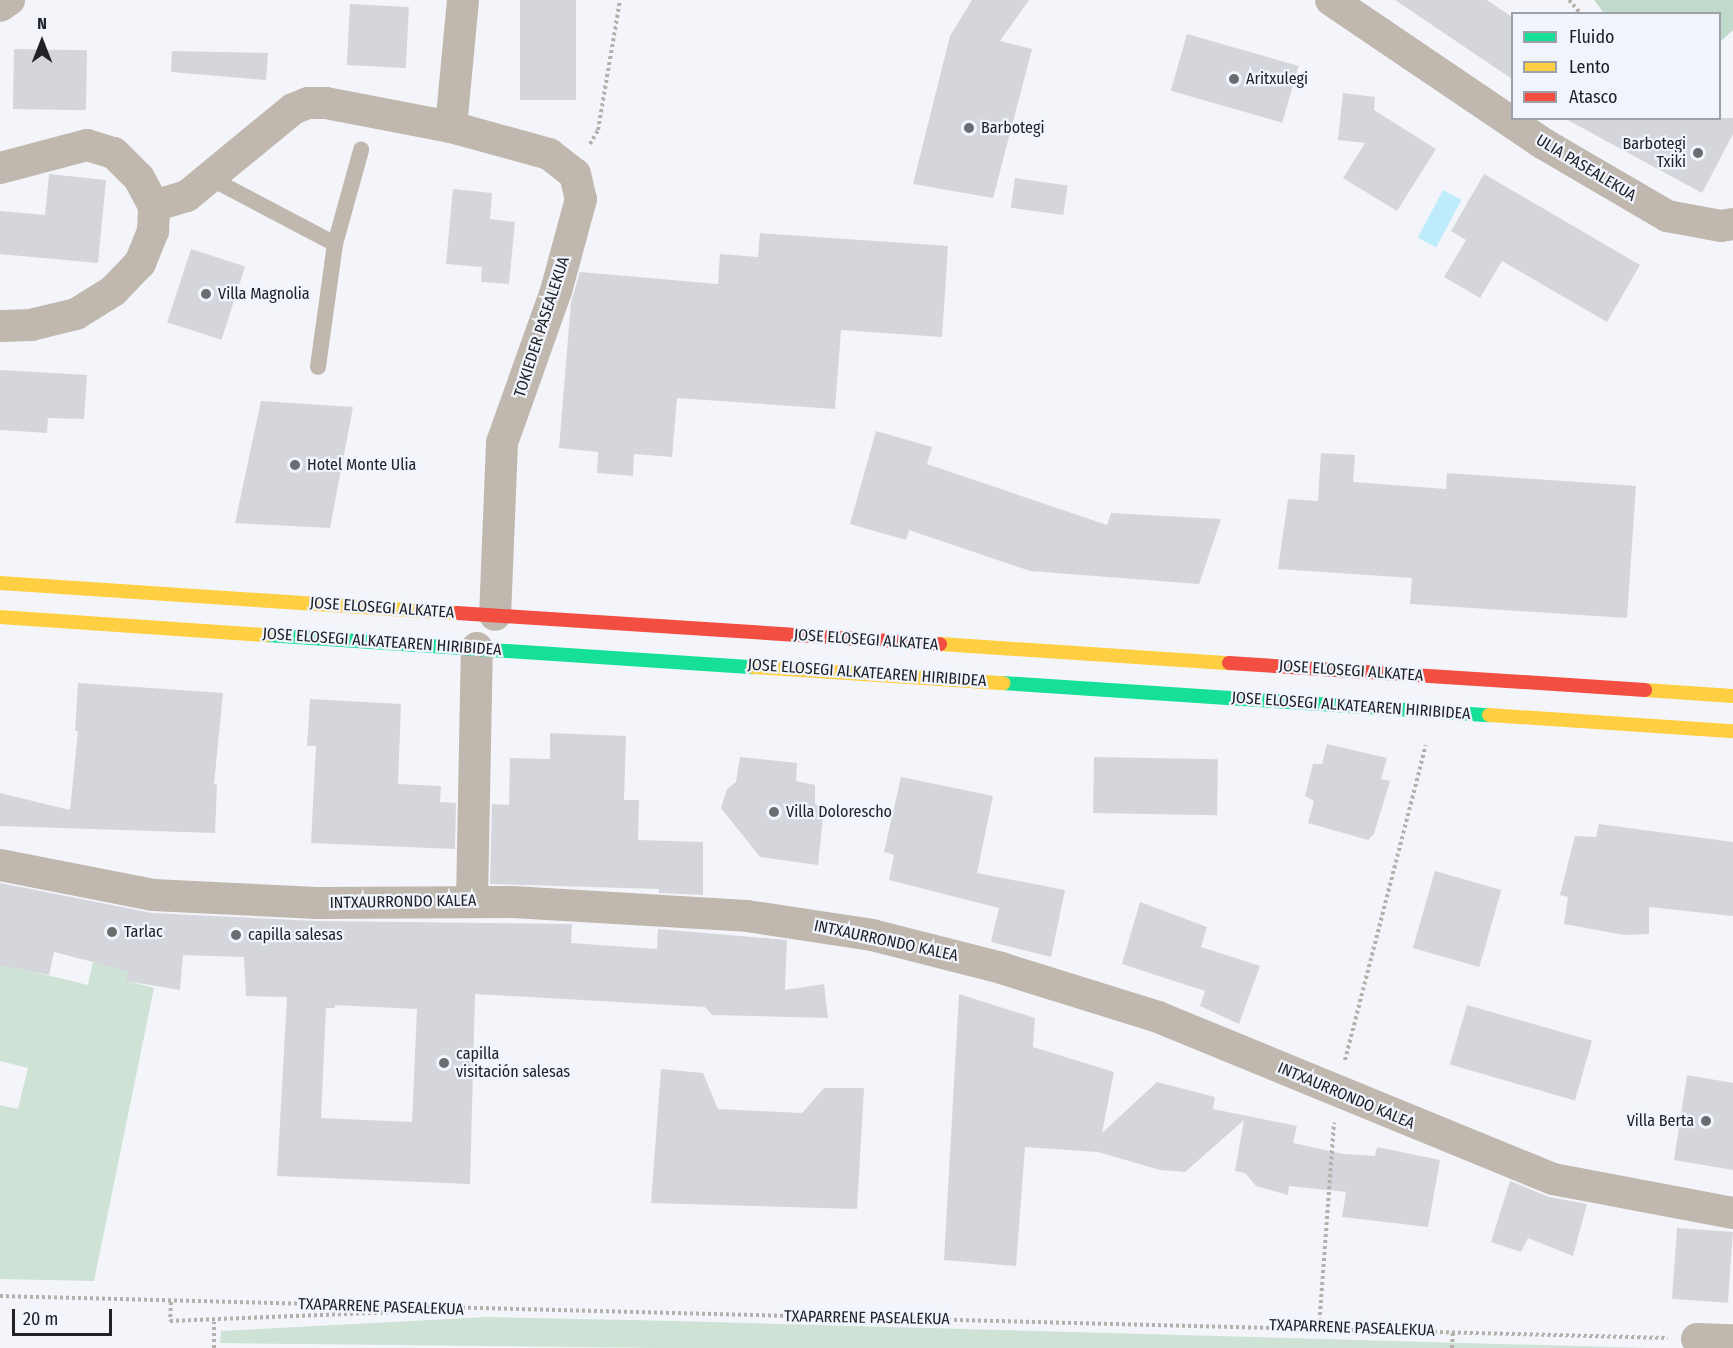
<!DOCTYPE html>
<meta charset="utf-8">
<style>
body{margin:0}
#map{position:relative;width:1733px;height:1348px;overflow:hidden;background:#f3f5fa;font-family:"Fira Sans Condensed",sans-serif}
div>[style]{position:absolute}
.green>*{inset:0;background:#cee2d6}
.forest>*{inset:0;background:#bfdaca}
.water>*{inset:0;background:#bfecfa;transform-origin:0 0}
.building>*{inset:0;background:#d4d6db;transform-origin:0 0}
.path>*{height:4px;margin-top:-2px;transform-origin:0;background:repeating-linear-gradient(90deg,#b5b0ac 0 3px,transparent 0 6px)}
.lane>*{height:16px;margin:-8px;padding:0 8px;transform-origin:8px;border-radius:8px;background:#c0b8ae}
.street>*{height:32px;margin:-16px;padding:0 16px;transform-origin:16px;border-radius:16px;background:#c0b8ae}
.fast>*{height:14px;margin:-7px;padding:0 7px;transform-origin:7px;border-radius:7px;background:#16e098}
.slow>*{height:14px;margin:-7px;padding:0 7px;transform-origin:7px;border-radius:7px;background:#ffcf43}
.jam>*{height:14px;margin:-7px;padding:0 7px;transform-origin:7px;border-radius:7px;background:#f24e42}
.dots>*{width:16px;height:16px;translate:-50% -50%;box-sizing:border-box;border:3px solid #f0f4fd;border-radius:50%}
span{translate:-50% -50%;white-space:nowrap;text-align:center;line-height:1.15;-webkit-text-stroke:4.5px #f0f4fd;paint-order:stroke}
.poi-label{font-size:16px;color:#212226}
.left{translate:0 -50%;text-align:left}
.right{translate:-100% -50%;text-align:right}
.street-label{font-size:16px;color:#212226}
.legend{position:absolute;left:1511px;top:12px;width:210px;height:108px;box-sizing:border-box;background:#f0f4fd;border:2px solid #9da0a7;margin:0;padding:8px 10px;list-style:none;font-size:18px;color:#212226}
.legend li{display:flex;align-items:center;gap:12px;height:30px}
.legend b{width:30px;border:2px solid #9da0a7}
.north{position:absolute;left:12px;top:12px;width:60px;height:60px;-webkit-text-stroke:4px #f0f4fd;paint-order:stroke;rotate:0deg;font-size:16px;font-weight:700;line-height:24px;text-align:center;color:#212226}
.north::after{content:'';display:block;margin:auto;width:21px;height:27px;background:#212226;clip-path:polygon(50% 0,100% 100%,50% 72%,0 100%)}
.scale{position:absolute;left:12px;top:1309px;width:100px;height:27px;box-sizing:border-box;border:3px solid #212226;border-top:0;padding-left:8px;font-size:18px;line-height:21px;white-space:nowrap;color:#212226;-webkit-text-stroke:4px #f0f4fd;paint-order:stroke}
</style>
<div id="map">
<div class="green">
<div style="clip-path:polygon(93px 962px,128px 971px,127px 981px,154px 988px,94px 1281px,0 1279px,0 1105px,18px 1109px,28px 1068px,0 1061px,0 964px,88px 985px)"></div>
<div style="clip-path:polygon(487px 1317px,675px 1321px,1647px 1348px,661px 1348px,220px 1343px,221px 1331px)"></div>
</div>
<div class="forest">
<div style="clip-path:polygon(1594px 0,1733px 0,1733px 30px,1720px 42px,1720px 14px,1604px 13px)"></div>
</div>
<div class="water">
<div style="left:1443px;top:190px;width:21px;height:54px;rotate:28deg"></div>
</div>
<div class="building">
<div style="left:520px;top:0;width:56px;height:100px"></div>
<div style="clip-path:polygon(972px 0,1029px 0,1000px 41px,1032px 49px,993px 198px,913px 184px,950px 36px)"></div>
<div style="clip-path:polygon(1395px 0,1487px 0,1512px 17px,1512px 79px)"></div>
<div style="left:350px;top:4px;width:59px;height:61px;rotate:3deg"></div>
<div style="left:1187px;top:34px;width:116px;height:59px;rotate:16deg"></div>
<div style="left:14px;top:49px;width:73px;height:60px;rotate:1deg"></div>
<div style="clip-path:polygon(172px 51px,268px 53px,266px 80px,171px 72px)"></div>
<div style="clip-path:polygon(1343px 93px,1375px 97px,1374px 110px,1436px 149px,1397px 211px,1343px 178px,1365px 143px,1338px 140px)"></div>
<div style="clip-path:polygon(1564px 118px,1733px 118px,1733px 134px,1702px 193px)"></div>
<div style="clip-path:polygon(49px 174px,106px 180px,98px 263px,0 254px,0 211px,45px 215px)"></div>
<div style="clip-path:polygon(1484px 174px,1640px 265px,1607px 322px,1502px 261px,1480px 298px,1444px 277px,1466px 240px,1451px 231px)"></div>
<div style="left:1015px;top:178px;width:53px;height:30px;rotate:8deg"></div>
<div style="clip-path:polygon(453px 189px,492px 193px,490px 219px,515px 222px,509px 284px,481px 282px,482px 267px,446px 264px)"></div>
<div style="clip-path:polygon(760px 233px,948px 246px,942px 337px,841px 330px,835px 409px,677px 398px,672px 457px,634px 454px,633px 476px,597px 473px,598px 452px,559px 448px,571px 302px,580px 272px,718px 284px,720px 254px,758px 257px)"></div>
<div style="left:191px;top:249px;width:57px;height:77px;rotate:18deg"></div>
<div style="clip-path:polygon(0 370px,87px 375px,84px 419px,48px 418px,47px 433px,0 430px)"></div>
<div style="clip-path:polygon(261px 401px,353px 407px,330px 528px,235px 523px)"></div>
<div style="clip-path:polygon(876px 431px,932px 447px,927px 464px,1107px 525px,1111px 513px,1221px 519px,1199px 584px,1030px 571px,909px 530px,906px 540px,850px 524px)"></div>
<div style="clip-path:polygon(1321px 453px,1355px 455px,1353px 482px,1446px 489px,1447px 473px,1636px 486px,1627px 618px,1410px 604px,1412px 578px,1278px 569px,1288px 499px,1318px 501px)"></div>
<div style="clip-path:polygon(78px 683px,223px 693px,214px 784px,217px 785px,215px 833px,0 826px,0 793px,70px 810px,78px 731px,75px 731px)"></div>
<div style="clip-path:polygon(310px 699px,401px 704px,398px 784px,441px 786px,440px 802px,456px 803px,455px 849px,311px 843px,316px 746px,307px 746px)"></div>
<div style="clip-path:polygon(550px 733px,626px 736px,624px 800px,639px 800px,638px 840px,703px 842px,703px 895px,659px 893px,659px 889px,490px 884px,492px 804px,509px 805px,510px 758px,550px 759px)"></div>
<div style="clip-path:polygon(1327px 744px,1387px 758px,1381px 779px,1390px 781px,1374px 834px,1368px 840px,1308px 823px,1314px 801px,1305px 796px,1313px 764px,1322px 764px)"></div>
<div style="clip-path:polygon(740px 757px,797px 763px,796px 781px,815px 785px,815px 804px,824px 807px,818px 865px,760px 857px,721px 808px,727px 789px,736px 782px)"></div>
<div style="left:1094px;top:757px;width:124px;height:56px;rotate:1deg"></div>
<div style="clip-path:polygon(901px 777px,993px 796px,977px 873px,1065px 890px,1051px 957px,991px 942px,999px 908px,889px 880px,894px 855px,884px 852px)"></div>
<div style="clip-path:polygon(1599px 824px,1733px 842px,1733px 916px,1649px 907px,1649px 934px,1624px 935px,1564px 924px,1568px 897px,1560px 895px,1575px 836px,1596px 837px)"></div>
<div style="left:1435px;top:871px;width:69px;height:80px;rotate:16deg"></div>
<div style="clip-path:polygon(evenodd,0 883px,152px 913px,316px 921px,572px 924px,571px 943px,657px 949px,658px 929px,787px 940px,785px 990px,824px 984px,828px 1018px,712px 1015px,705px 1007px,475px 994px,470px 1184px,277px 1176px,287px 997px,246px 996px,244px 957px,183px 955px,180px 990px,126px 981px,128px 971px,54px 952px,49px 975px,0 965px,0 883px,335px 1005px,417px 1009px,412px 1122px,321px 1118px,326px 1008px,335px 1008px,335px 1005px)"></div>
<div style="clip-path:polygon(1140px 902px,1207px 927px,1201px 947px,1260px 966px,1239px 1024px,1200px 1006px,1205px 991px,1122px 964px)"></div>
<div style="clip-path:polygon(959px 994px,1035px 1018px,1033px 1047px,1114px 1072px,1102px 1133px,1157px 1082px,1215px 1097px,1213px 1109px,1297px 1126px,1293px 1143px,1344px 1154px,1375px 1156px,1377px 1147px,1440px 1160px,1428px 1227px,1342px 1217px,1346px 1192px,1289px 1186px,1288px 1195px,1256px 1186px,1245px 1173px,1235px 1171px,1244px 1120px,1185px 1172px,1160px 1170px,1098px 1152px,1025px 1147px,1016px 1266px,944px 1260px)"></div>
<div style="left:1467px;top:1005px;width:130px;height:62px;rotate:16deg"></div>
<div style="clip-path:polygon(661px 1069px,703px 1073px,718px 1109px,802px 1113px,824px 1088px,864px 1088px,857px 1209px,651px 1203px)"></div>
<div style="clip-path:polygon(1687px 1075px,1733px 1083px,1733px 1170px,1674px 1160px)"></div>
<div style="clip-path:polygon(1510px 1181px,1549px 1197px,1587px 1204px,1573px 1256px,1528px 1238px,1521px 1252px,1491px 1242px)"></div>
<div style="left:1677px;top:1228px;width:56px;height:71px;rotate:4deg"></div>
</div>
<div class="path">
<div style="left:1569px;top:0;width:18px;rotate:49deg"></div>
<div style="left:590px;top:144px;width:16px;rotate:-60deg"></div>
<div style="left:598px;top:130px;width:132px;rotate:-80.4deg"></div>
<div style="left:1345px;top:1060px;width:325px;rotate:-75.6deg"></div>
<div style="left:0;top:1296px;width:1668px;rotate:1.44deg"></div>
<div style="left:171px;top:1302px;width:19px;rotate:93deg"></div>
<div style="left:170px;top:1321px;width:251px;rotate:-2.3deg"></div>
<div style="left:1319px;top:1327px;width:205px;rotate:-85.8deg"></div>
<div style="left:214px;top:1348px;width:26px;rotate:-90deg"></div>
<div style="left:1452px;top:1348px;width:17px;rotate:-87deg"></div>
</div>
<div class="lane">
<div style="left:210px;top:178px;width:141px;rotate:27.8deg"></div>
<div style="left:335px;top:244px;width:124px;rotate:97.9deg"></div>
<div style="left:335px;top:244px;width:98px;rotate:-74.5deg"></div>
</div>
<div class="street">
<div style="left:1331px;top:0;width:257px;rotate:34.1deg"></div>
<div style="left:1544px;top:144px;width:143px;rotate:30.3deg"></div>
<div style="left:1667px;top:216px;width:55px;rotate:10.5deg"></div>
<div style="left:1721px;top:226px;width:12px;rotate:-9deg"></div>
<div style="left:0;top:6px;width:11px;rotate:-34deg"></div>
<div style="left:451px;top:127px;width:102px;rotate:15.4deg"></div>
<div style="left:549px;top:154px;width:33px;rotate:38deg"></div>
<div style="left:575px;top:174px;width:26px;rotate:77deg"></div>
<div style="left:581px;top:199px;width:95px;rotate:105.2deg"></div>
<div style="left:556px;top:291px;width:161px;rotate:109.6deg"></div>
<div style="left:502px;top:443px;width:172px;rotate:92.3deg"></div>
<div style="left:0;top:168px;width:90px;rotate:-14.8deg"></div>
<div style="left:87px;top:145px;width:28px;rotate:17deg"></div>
<div style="left:114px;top:153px;width:35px;rotate:45deg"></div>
<div style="left:139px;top:178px;width:32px;rotate:62deg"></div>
<div style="left:154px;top:206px;width:25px;rotate:92deg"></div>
<div style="left:153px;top:231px;width:35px;rotate:112deg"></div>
<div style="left:140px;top:263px;width:39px;rotate:134deg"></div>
<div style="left:113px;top:291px;width:44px;rotate:148.1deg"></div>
<div style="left:76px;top:314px;width:46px;rotate:166.3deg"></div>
<div style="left:31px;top:325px;width:31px;rotate:178deg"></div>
<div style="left:154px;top:206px;width:34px;rotate:-17deg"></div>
<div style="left:187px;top:196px;width:137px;rotate:-39.4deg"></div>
<div style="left:293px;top:109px;width:16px;rotate:-22deg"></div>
<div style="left:308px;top:103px;width:18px"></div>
<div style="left:326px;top:103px;width:127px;rotate:10.9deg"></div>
<div style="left:451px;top:127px;width:128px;rotate:-84.6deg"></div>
<div style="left:0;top:865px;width:156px;rotate:11.1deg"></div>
<div style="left:153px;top:895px;width:164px;rotate:2.8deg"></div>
<div style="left:317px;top:903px;width:196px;rotate:-0.3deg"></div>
<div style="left:513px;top:902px;width:234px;rotate:3.4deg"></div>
<div style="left:747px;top:916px;width:126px;rotate:8.6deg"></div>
<div style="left:872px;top:935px;width:133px;rotate:14.3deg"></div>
<div style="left:1001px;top:968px;width:164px;rotate:17.3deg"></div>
<div style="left:1158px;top:1017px;width:427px;rotate:22.3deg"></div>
<div style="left:1553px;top:1179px;width:183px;rotate:10.7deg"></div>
<div style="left:472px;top:901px;width:253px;rotate:-88.9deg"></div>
<div style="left:1697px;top:1339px;width:36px;rotate:2deg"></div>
</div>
<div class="fast">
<div style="left:266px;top:635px;width:488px;rotate:3.8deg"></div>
<div style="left:1003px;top:683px;width:487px;rotate:3.8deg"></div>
</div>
<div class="slow">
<div style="left:0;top:583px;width:458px;rotate:3.8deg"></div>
<div style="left:0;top:617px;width:267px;rotate:3.9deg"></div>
<div style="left:940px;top:644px;width:290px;rotate:3.8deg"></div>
<div style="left:753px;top:667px;width:251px;rotate:3.7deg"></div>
<div style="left:1645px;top:690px;width:88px;rotate:3.9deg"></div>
<div style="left:1489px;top:715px;width:245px;rotate:3.8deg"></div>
</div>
<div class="jam">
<div style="left:457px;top:613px;width:484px;rotate:3.7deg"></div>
<div style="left:1229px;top:663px;width:417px;rotate:3.7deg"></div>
</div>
<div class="dots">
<div style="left:1234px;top:79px;background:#6a6c70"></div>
<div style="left:969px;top:128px;background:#6a6c70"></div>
<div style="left:1698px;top:153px;background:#6a6c70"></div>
<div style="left:206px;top:294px;background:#6a6c70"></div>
<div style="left:295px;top:465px;background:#6a6c70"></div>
<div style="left:774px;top:812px;background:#6a6c70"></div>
<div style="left:112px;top:932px;background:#6a6c70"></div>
<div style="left:236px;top:935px;background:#6a6c70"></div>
<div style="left:444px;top:1063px;background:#6a6c70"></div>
<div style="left:1706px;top:1121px;background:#6a6c70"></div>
</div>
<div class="poi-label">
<span class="left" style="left:1246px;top:79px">Aritxulegi</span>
<span class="left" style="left:981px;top:128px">Barbotegi</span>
<span class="right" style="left:1686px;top:153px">Barbotegi<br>Txiki</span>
<span class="left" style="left:218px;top:294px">Villa Magnolia</span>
<span class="left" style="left:307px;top:465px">Hotel Monte Ulia</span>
<span class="left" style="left:786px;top:812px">Villa Dolorescho</span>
<span class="left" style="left:124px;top:932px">Tarlac</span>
<span class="left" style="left:248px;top:935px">capilla salesas</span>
<span class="left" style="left:456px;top:1063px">capilla<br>visitación salesas</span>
<span class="right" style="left:1694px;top:1121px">Villa Berta</span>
</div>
<div class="street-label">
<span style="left:1586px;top:168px;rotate:31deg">ULIA PASEALEKUA</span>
<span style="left:542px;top:327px;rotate:-72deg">TOKIEDER PASEALEKUA</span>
<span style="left:382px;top:608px;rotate:4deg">JOSE ELOSEGI ALKATEA</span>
<span style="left:866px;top:640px;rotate:4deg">JOSE ELOSEGI ALKATEA</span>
<span style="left:382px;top:642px;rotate:4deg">JOSE ELOSEGI ALKATEAREN HIRIBIDEA</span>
<span style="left:1351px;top:671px;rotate:4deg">JOSE ELOSEGI ALKATEA</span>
<span style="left:867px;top:673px;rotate:4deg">JOSE ELOSEGI ALKATEAREN HIRIBIDEA</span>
<span style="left:1351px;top:706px;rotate:4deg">JOSE ELOSEGI ALKATEAREN HIRIBIDEA</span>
<span style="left:403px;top:902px;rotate:-1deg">INTXAURRONDO KALEA</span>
<span style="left:886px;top:941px;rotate:12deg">INTXAURRONDO KALEA</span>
<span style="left:1346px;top:1096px;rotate:23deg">INTXAURRONDO KALEA</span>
<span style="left:381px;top:1307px;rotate:2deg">TXAPARRENE PASEALEKUA</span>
<span style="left:867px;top:1318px;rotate:1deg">TXAPARRENE PASEALEKUA</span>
<span style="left:1352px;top:1328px;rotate:2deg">TXAPARRENE PASEALEKUA</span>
</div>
<ul class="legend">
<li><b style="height:8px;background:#16e098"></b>Fluido</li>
<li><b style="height:8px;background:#ffcf43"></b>Lento</li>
<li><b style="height:8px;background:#f24e42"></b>Atasco</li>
</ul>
<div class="north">N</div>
<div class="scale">20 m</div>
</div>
